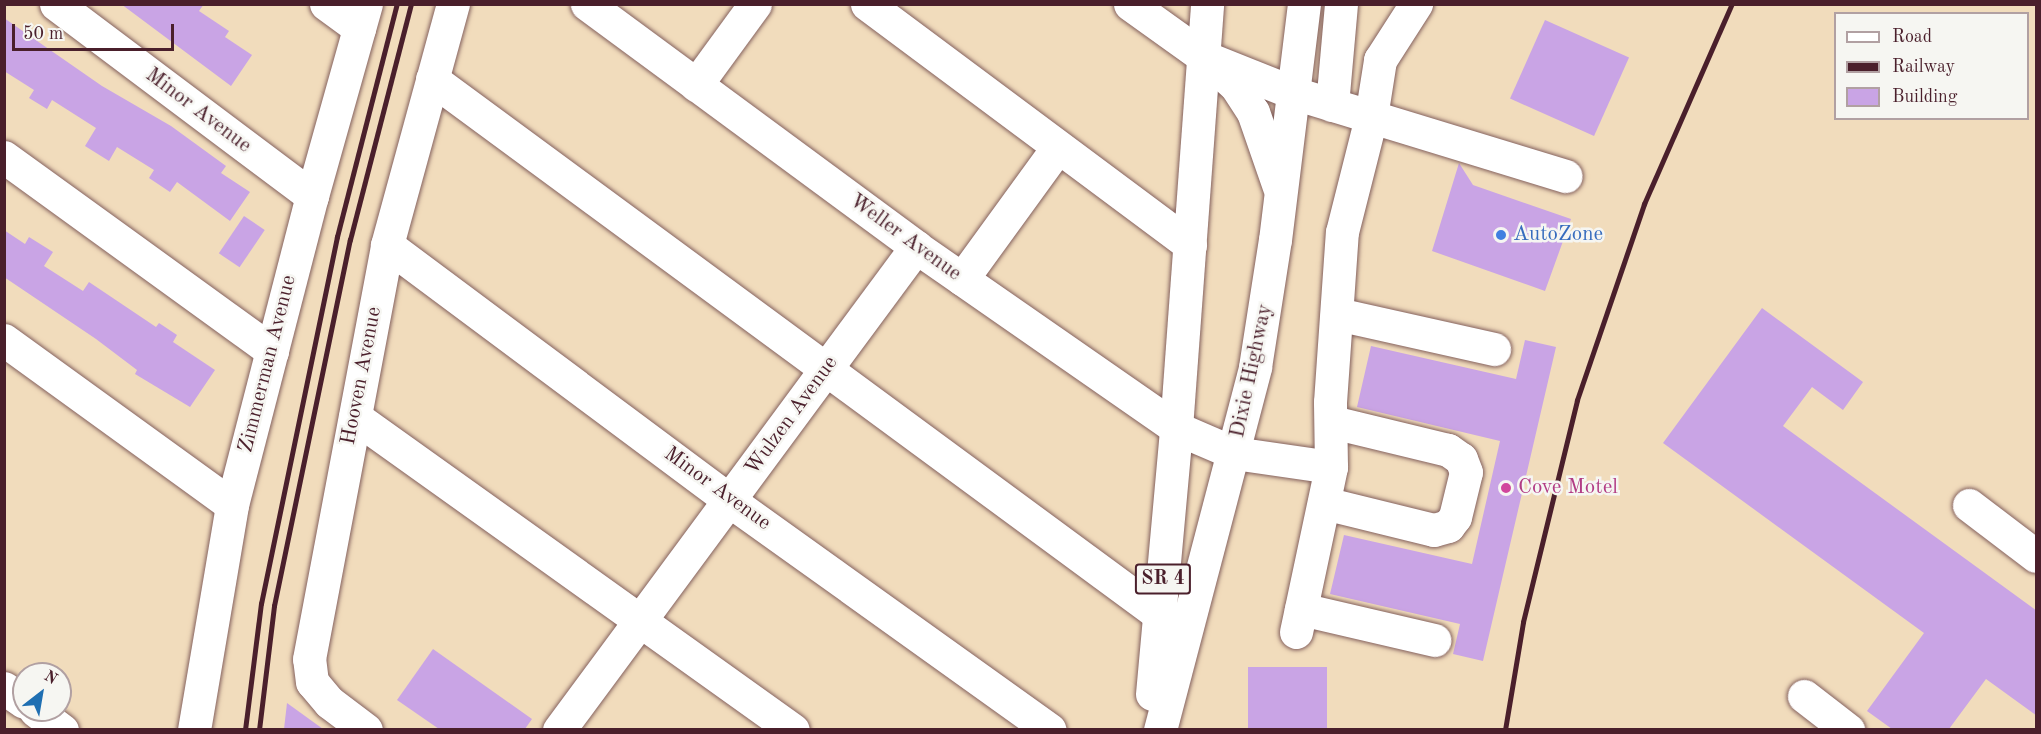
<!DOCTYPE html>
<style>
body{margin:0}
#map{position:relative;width:2041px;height:734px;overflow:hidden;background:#f1dcbc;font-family:"Old Standard TT",serif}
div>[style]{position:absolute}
.building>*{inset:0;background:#c9a4e5;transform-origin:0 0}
.roads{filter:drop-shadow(0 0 2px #84615e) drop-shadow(0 0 2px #84615e)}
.minor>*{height:33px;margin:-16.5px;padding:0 16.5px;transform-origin:16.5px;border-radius:16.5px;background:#fff}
.major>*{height:33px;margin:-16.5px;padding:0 16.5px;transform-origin:16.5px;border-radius:16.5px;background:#fff}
.rail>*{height:4.5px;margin:-2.25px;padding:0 2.25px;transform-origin:2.25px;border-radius:2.25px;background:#4a1f2b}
.dots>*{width:16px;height:16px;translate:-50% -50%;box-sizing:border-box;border:3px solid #f6f6f2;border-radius:50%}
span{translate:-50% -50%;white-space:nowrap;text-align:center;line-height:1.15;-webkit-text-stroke:5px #f6f6f2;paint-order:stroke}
.shield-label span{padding:2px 4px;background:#f6f6f2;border:2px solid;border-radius:4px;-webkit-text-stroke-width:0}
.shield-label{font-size:20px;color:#4a1f2b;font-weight:700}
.street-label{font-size:21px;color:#4a1f2b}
.shop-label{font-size:21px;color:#366cbe}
.left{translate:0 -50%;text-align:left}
.hotel-label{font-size:21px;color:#b23c85}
.frame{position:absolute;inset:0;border:6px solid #4a1f2b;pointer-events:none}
.legend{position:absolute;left:1834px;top:12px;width:195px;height:108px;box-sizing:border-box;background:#f6f6f2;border:2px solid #b1a0a2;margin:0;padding:8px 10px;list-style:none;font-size:18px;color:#4a1f2b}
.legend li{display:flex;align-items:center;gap:12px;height:30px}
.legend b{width:30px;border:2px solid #b1a0a2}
.north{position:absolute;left:12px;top:662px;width:60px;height:60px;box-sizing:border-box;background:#f6f6f2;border:2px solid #b1a0a2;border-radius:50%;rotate:31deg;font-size:16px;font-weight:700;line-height:24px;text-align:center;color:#4a1f2b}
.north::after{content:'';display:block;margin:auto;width:21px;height:27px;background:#1f6fb2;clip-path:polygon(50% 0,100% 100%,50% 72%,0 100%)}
.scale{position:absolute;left:12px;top:24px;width:162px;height:27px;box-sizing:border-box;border:3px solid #4a1f2b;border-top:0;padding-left:8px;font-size:18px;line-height:21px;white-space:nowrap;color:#4a1f2b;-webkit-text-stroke:4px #f6f6f2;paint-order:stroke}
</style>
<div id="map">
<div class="building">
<div style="clip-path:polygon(121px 4px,204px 4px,199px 11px,229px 31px,225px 37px,252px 55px,231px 86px)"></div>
<div style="clip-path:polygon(4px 18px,102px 86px,171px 126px,226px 166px,221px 173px,250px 192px,230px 221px,177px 182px,170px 192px,149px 178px,154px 170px,117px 147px,109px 161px,85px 146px,96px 128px,52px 100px,47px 109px,29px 98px,34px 90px,4px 71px)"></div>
<div style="left:1545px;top:20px;width:92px;height:86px;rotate:24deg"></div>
<div style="clip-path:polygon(1459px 163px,1473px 185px,1571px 219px,1545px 291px,1432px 251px)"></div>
<div style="left:244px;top:216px;width:25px;height:45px;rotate:34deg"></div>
<div style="clip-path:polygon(4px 230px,25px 244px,29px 237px,53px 252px,44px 266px,83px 291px,89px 282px,156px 327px,159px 323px,177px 335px,173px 342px,215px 370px,190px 407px,135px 374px,137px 370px,96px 339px,4px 277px)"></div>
<div style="clip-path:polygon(1762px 308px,1863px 382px,1843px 410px,1812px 387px,1783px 426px,2037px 611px,2037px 716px,1986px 679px,1949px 729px,1892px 729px,1867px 711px,1924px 633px,1663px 443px)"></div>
<div style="clip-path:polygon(1525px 340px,1556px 347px,1483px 661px,1453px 654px,1460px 624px,1330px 594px,1344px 535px,1472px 564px,1500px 441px,1357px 407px,1371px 346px,1516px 379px)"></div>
<div style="clip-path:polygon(433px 649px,532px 719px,525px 729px,439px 729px,397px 700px)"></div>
<div style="left:1248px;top:667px;width:79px;height:62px"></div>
<div style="clip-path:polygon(287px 703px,323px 729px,284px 729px)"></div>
</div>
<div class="roads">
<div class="minor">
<div style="left:56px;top:4px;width:320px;rotate:36.9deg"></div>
<div style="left:326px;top:4px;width:41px;rotate:36deg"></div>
<div style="left:587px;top:4px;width:409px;rotate:36.4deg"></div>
<div style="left:916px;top:247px;width:317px;rotate:34.8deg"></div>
<div style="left:1176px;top:428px;width:63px;rotate:23.3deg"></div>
<div style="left:1234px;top:453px;width:98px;rotate:8.2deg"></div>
<div style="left:867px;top:4px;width:403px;rotate:36.7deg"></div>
<div style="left:1130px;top:4px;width:91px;rotate:35.6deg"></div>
<div style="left:1204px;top:57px;width:97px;rotate:21.8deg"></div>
<div style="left:1294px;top:93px;width:284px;rotate:17deg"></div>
<div style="left:432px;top:79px;width:904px;rotate:36.36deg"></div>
<div style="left:696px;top:85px;width:100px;rotate:-53.9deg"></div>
<div style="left:1332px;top:105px;width:101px;rotate:-84.9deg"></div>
<div style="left:4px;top:157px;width:331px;rotate:35.9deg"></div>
<div style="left:387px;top:245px;width:428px;rotate:36.7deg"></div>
<div style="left:730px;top:501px;width:393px;rotate:35.6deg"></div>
<div style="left:962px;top:279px;width:163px;rotate:-54deg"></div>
<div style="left:1337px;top:314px;width:161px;rotate:12.6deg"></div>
<div style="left:4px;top:340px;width:281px;rotate:35.9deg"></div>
<div style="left:355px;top:417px;width:538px;rotate:35.55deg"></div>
<div style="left:1324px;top:503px;width:113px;rotate:13.8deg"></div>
<div style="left:1434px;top:530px;width:15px;rotate:-16deg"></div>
<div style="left:1448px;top:526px;width:11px;rotate:-52deg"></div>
<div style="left:1455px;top:517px;width:46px;rotate:-76.3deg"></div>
<div style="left:1466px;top:472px;width:14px;rotate:-111deg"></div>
<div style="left:1461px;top:459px;width:16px;rotate:-145deg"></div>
<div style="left:1448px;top:450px;width:119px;rotate:-166.4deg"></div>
<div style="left:1969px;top:505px;width:84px;rotate:37.3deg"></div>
<div style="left:1301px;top:609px;width:137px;rotate:13.1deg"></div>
<div style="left:1296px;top:632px;width:169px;rotate:-78deg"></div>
<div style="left:1331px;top:467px;width:65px;rotate:-90.9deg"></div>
<div style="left:1330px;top:402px;width:170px;rotate:-86deg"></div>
<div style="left:1342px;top:232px;width:119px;rotate:-75.8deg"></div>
<div style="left:1371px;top:117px;width:58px;rotate:-81deg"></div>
<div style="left:1380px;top:60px;width:67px;rotate:-57.3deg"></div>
<div style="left:4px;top:688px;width:24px;rotate:35deg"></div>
<div style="left:1804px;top:696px;width:56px;rotate:37.7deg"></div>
<div style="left:35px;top:710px;width:34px;rotate:37deg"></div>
<div style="left:194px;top:730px;width:228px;rotate:-80.4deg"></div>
<div style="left:232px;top:505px;width:319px;rotate:-75.5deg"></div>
<div style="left:312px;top:196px;width:199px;rotate:-74.3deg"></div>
<div style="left:366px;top:730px;width:46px;rotate:-142.9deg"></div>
<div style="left:329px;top:702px;width:26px;rotate:-130deg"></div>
<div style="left:312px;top:682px;width:23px;rotate:-97deg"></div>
<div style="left:309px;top:659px;width:421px;rotate:-79.3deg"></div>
<div style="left:387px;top:245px;width:250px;rotate:-74.7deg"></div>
<div style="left:559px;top:730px;width:601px;rotate:-53.53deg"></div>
</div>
<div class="major">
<div style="left:1204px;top:57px;width:43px;rotate:42.2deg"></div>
<div style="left:1236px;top:86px;width:31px;rotate:57deg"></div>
<div style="left:1253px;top:112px;width:79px;rotate:70.9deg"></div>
<div style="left:1152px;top:694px;width:267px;rotate:-84.8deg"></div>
<div style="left:1176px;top:428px;width:425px;rotate:-85.8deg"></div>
<div style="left:1160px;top:730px;width:375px;rotate:-75.3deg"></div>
<div style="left:1255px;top:367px;width:129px;rotate:-81.1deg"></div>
<div style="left:1275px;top:240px;width:238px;rotate:-83deg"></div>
</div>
</div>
<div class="rail">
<div style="left:245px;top:730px;width:127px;rotate:-82.8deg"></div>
<div style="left:261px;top:604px;width:375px;rotate:-78.3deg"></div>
<div style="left:337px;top:237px;width:241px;rotate:-75.6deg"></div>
<div style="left:259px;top:730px;width:125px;rotate:-83.1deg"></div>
<div style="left:274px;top:606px;width:374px;rotate:-78.3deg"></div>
<div style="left:350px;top:240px;width:244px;rotate:-75.5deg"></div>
<div style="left:1505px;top:730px;width:109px;rotate:-80.5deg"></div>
<div style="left:1523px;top:622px;width:228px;rotate:-76.3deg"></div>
<div style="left:1577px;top:400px;width:207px;rotate:-71.1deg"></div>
<div style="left:1644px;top:204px;width:219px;rotate:-66.3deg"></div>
</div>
<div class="dots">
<div style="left:1501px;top:235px;background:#3f7fe0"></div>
<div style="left:1506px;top:488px;background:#d1479c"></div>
</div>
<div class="shield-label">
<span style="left:1163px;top:579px">SR 4</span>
</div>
<div class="street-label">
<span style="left:198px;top:111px;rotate:37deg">Minor Avenue</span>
<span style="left:905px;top:238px;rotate:36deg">Weller Avenue</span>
<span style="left:268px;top:364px;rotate:-76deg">Zimmerman Avenue</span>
<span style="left:1252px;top:371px;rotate:-78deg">Dixie Highway</span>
<span style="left:362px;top:376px;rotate:-79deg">Hooven Avenue</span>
<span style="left:792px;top:416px;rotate:-54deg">Wulzen Avenue</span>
<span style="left:717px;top:489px;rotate:36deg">Minor Avenue</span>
</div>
<div class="shop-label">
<span class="left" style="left:1513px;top:235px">AutoZone</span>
</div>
<div class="hotel-label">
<span class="left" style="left:1518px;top:488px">Cove Motel</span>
</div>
<div class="frame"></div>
<ul class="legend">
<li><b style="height:8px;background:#fff"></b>Road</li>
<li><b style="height:8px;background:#4a1f2b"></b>Railway</li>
<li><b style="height:16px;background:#c9a4e5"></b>Building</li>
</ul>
<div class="north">N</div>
<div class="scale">50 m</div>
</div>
